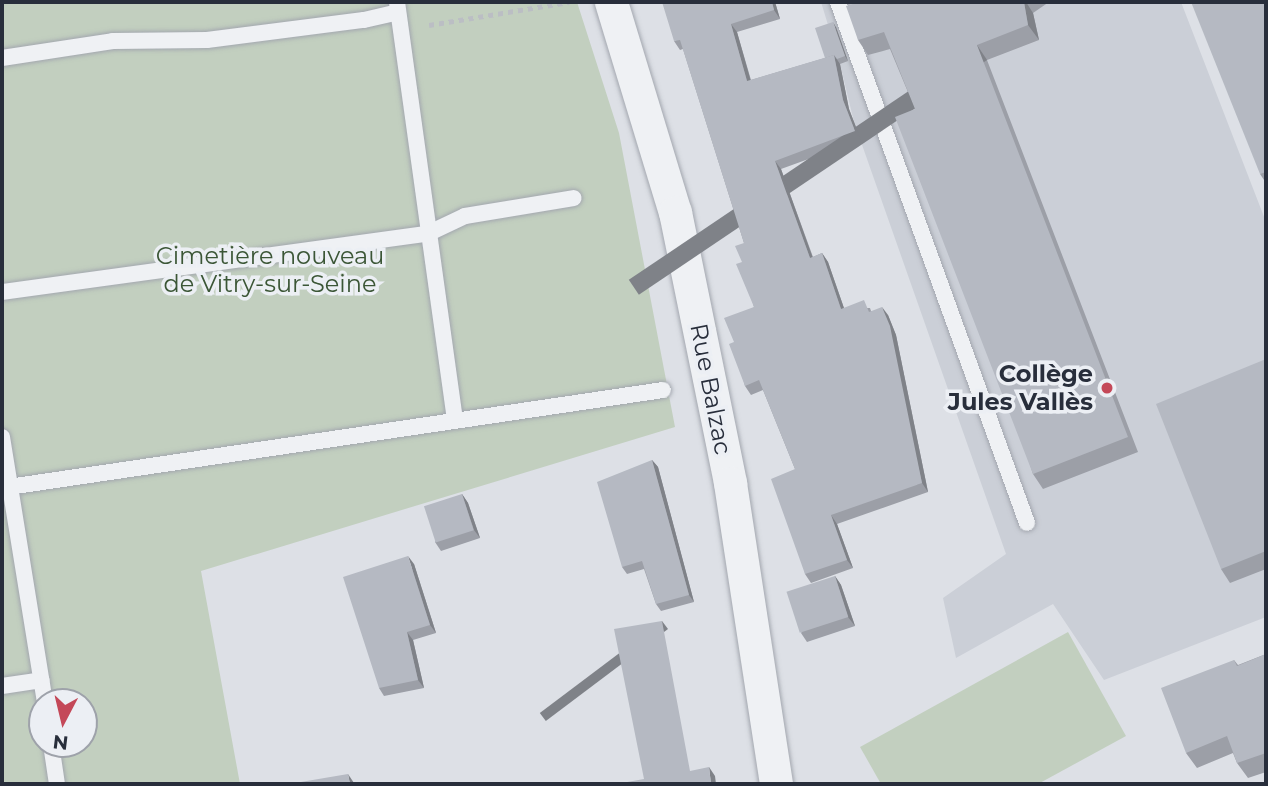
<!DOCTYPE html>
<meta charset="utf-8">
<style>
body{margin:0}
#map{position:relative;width:1268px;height:786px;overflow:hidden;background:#dde0e6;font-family:Montserrat,sans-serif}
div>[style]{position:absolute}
.built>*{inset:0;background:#cbcfd7}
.green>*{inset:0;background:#c2cfbf}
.path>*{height:4.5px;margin-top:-2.25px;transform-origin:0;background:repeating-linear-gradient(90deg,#bbbec4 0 5px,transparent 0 10px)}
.roads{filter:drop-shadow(0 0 2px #a3a7af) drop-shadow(0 0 2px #a3a7af)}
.lane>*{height:16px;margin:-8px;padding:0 8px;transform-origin:8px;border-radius:8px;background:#eff1f4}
.street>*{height:33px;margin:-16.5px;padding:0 16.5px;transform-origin:16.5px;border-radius:16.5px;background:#eff1f4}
.wall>*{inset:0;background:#9c9fa7}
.shaded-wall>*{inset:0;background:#7f8288;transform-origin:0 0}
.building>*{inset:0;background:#b5b9c2;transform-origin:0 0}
.dots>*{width:19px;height:19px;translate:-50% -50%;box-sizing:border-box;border:4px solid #eceff4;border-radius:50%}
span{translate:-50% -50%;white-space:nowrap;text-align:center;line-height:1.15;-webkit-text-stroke:7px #eceff4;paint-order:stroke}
.park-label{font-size:24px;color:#3b5636}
.poi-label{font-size:24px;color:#282e3b;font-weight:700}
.right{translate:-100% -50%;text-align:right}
.street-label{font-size:24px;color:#282e3b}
.frame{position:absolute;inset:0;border:4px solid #282e3b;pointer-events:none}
.north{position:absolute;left:28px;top:688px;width:70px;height:70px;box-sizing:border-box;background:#eceff4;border:2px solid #9ea2aa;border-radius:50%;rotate:187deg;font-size:19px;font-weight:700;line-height:28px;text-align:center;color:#282e3b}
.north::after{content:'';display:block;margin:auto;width:24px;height:32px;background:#c44858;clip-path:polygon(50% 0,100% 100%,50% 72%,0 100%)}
</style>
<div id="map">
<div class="built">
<div style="clip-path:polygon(821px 2px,1181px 2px,1266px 222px,1266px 617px,1104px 680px,1053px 604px,956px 658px,943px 598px,1006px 554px,854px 122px,840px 64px)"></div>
</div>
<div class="green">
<div style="clip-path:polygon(evenodd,2px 2px,577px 2px,619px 133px,675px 427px,201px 571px,240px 784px,2px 784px,2px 2px,42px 702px,84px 702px,84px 744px,42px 744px,42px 702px)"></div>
<div style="clip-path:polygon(1068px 632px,1126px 736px,1038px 784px,881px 784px,860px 747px)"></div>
</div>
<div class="path">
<div style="left:429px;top:25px;width:142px;rotate:-9.3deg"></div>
</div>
<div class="roads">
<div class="lane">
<div style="left:397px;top:2px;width:422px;rotate:82.1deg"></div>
<div style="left:838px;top:2px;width:554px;rotate:70.06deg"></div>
<div style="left:2px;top:58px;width:112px;rotate:-8.7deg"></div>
<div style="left:113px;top:41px;width:94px;rotate:-0.6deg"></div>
<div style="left:207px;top:40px;width:158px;rotate:-7.3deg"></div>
<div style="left:364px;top:20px;width:35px;rotate:-13deg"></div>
<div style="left:2px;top:292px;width:429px;rotate:-7.8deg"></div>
<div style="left:427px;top:234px;width:42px;rotate:-25.3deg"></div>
<div style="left:465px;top:216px;width:110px;rotate:-9.4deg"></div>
<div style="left:2px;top:437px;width:268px;rotate:80.8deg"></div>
<div style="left:2px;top:488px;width:668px;rotate:-8.43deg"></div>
<div style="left:2px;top:686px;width:40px;rotate:-8.5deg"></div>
<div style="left:51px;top:744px;width:40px;rotate:81.5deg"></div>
</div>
<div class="street">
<div style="left:611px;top:2px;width:220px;rotate:73.1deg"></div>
<div style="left:675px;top:212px;width:277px;rotate:78.5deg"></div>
<div style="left:730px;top:483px;width:304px;rotate:81.3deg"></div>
</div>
</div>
<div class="wall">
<div style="clip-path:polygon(775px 2px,780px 19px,737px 32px,751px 80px,825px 58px,836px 27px,848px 61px,840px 64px,849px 109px,861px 140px,781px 169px,813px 257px,822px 253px,828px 262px,844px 308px,870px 308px,871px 311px,888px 315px,896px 335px,928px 492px,837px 524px,853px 568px,811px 583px,805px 574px,795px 469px,763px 390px,751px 395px,745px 386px,734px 342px,754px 307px,742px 262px,744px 243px,683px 49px,680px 50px,674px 41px)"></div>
<div style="clip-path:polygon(854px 2px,1049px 2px,1033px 13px,1039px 40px,987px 60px,1138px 452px,1043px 489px,1033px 474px,915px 109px,890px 49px,868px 55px,858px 40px,855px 3px)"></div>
<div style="clip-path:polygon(1266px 2px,1266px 183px,1260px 174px)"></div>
<div style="clip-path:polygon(1266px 359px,1266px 569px,1230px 583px,1221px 569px)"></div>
<div style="clip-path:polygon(652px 460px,658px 467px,694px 602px,661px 611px,656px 604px,644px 569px,627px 574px,622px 567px)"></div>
<div style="clip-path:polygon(462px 494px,468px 503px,480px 538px,441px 551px,435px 542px)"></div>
<div style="clip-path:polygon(414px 564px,436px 633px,413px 640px,424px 688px,384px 696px,379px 688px)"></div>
<div style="clip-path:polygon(835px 576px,841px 585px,855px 626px,807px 642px,801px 633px)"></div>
<div style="clip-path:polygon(1266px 654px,1266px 772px,1248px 778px,1237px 763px,1233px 753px,1197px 768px,1186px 753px,1234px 660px,1238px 665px)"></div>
</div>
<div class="shaded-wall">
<div style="clip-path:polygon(772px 2px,775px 2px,780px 19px,774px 10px)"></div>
<div style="clip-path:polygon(1024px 2px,1026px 2px,1033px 13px,1039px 40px,1028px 25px)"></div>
<div style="clip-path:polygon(833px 22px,836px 27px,848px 61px,845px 56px)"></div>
<div style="clip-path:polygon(731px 24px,737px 32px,753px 89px,747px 81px)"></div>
<div style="left:977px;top:45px;width:18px;height:420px;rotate:56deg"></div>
<div style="clip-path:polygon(834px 55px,840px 64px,849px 109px,861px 140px,855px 131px,843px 100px)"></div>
<div style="clip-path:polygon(775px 161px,781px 169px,816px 267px,810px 258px)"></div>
<div style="clip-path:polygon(822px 253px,828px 262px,847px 317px,841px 309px)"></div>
<div style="clip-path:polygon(882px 307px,888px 315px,896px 335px,928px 492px,922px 483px)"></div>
<div style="clip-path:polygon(652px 460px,658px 467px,694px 602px,689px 595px)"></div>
<div style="clip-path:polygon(462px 494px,468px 503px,480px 538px,474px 530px)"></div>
<div style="clip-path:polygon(831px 515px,837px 524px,853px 568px,847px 560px)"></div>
<div style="clip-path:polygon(408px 556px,414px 564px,436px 633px,430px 625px)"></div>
<div style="clip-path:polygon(835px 576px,841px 585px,855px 626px,848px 617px)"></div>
<div style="left:662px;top:621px;width:10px;height:153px;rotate:53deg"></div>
<div style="clip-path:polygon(407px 632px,413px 640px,424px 688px,418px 680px)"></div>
<div style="clip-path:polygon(709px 767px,715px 776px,716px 784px,711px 784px)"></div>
<div style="clip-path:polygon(348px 774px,354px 783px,354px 784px,350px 784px)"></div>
</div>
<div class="building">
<div style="clip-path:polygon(662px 2px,772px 2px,774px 10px,731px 24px,747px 81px,834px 55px,843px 100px,855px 131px,775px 161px,810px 258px,822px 253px,841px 309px,864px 300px,869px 312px,882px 307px,890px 326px,922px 483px,831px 515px,847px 560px,805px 574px,771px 479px,795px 469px,759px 380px,745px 386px,729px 344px,734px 342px,724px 318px,754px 307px,736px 264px,742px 262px,735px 246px,744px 243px,680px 40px,674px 41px)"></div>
<div style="clip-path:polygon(855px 2px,1024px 2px,1028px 25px,977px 45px,1128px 437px,1033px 474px,895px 117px,915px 109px,884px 32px,858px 40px,846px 6px,856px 3px)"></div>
<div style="clip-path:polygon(1191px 2px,1266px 2px,1266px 172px,1260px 174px)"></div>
<div style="clip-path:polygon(833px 22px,845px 56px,837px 59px,834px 55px,825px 58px,815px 28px)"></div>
<div style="clip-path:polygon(1266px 359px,1266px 551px,1221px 569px,1156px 404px)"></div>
<div style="clip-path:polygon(652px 460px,689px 595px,656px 604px,642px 561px,622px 567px,597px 482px)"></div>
<div style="left:462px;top:494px;width:38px;height:40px;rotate:72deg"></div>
<div style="clip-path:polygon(408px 556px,430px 625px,407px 632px,418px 680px,379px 688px,343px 577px)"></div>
<div style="left:835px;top:576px;width:43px;height:51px;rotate:72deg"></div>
<div style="clip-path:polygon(662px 621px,690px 771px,709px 767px,711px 784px,616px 784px,644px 779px,614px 629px)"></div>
<div style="clip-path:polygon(1266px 654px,1266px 753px,1237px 763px,1227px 736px,1186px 753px,1161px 688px,1234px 660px,1237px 666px)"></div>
<div style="clip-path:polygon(348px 774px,350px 784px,296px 784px,295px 783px)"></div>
</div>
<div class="dots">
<div style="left:1107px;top:388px;background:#c44858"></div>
</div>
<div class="park-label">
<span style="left:270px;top:270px">Cimetière nouveau<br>de Vitry-sur-Seine</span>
</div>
<div class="poi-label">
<span class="right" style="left:1093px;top:388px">Collège<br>Jules Vallès</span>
</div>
<div class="street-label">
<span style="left:711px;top:389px;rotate:79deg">Rue Balzac</span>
</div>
<div class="frame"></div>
<div class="north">N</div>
</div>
